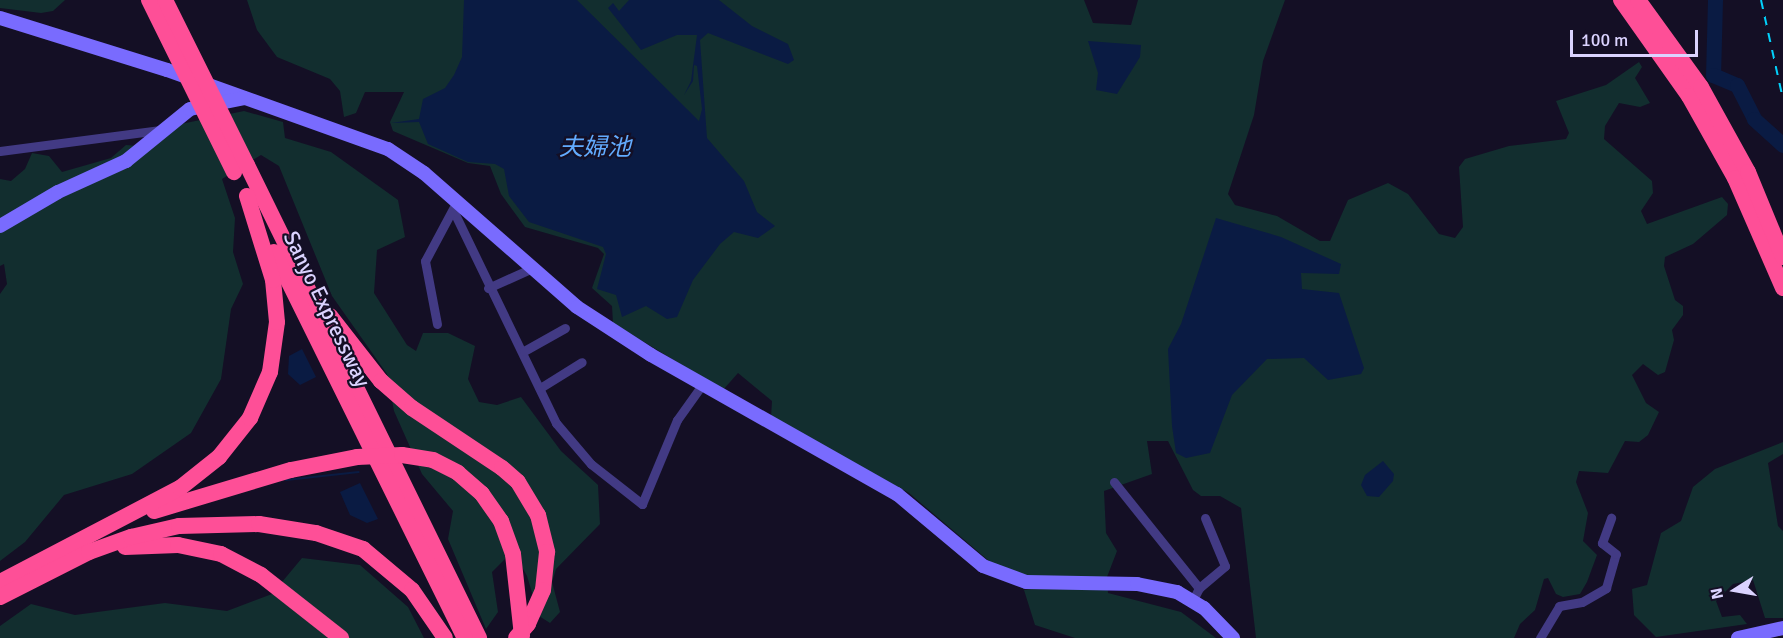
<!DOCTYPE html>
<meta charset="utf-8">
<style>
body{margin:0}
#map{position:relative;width:1783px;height:638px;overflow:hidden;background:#140f25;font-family:Signika,"Noto Sans JP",sans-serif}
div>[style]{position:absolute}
.green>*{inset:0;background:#122e2f}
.water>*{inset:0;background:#0a1b43}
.stream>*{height:2px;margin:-1px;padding:0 1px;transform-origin:1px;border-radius:1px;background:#0a1b43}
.river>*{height:15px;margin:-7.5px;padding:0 7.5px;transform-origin:7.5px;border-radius:7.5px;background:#0a1b43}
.street>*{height:9px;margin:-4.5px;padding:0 4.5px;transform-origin:4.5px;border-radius:4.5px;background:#423a84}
.secondary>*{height:14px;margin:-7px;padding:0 7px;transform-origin:7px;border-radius:7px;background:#796bfe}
.highway>*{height:16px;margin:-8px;padding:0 8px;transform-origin:8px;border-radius:8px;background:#fe4f97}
.rail>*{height:2px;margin-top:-1px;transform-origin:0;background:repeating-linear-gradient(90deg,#02d2fc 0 9px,transparent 0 17px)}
.highway-bridge>*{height:16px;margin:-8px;padding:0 8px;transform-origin:8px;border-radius:8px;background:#fe4f97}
span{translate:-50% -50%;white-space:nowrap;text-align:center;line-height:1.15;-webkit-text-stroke:4.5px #140f25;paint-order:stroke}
.street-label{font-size:22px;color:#dbd3ff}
.water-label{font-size:24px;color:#62abfe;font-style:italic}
.north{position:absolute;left:1705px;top:560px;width:60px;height:60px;-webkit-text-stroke:4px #140f25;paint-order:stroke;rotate:259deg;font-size:16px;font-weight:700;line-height:24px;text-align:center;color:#dbd3ff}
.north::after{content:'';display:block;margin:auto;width:21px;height:27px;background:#dbd3ff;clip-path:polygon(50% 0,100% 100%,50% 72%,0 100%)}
.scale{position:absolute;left:1570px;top:30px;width:128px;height:27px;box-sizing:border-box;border:3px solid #dbd3ff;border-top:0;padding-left:8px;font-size:18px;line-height:21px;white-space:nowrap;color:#dbd3ff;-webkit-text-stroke:4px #140f25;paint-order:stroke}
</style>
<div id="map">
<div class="green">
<div style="clip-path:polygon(0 0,65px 0,53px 11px,41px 13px,0 8px)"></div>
<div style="clip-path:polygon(247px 0,1084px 0,1093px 23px,1131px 25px,1138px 0,1285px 0,1263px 61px,1254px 115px,1228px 194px,1235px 205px,1277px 216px,1320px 241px,1330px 241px,1348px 200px,1388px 183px,1408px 194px,1439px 234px,1455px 238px,1463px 227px,1459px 167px,1465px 159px,1509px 146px,1566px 139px,1569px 133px,1556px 101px,1606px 85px,1639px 62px,1642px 67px,1635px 78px,1650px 103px,1640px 107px,1619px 103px,1605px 126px,1604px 139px,1652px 181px,1653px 193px,1641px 211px,1647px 224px,1722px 197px,1728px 204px,1727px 215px,1693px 244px,1665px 257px,1664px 266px,1675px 300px,1683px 306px,1683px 315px,1672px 330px,1674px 340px,1665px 372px,1658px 375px,1643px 364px,1632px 375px,1646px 403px,1659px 412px,1648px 435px,1639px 442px,1625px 441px,1608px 473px,1579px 471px,1576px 482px,1588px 513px,1583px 541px,1597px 555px,1587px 582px,1580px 594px,1563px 597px,1556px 594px,1548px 578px,1544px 579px,1535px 610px,1520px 624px,1514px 638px,1256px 638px,1241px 508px,1220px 496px,1201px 496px,1193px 490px,1168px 441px,1147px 441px,1152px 474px,1104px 491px,1106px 533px,1117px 551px,1107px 577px,1108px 593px,1181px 612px,1216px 638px,1075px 638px,1035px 625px,1024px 590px,1044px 587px,1033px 578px,995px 566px,909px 493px,771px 417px,772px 401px,738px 373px,723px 390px,613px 323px,612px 306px,592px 288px,604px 254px,598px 248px,525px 227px,501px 194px,490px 166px,468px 163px,393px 131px,390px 122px,404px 92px,365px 92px,356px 113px,344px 117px,340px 91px,330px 79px,277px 57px,257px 30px)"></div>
<div style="clip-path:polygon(244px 111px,283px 122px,285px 138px,331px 152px,398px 200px,405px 237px,377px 250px,374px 293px,407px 345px,416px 351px,423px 333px,448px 333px,475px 346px,468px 379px,479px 402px,497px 405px,521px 397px,561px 451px,598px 485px,600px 524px,556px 569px,552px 582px,560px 612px,550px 623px,539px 616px,527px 576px,513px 551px,492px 572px,498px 612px,486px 629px,448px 539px,453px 511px,422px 474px,394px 411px,387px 374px,332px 296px,279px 166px,261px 155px,222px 179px,235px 218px,233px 252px,243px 284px,231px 309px,221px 379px,191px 433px,132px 474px,64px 495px,25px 542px,0 561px,0 294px,7px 284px,4px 264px,0 266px,0 179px,11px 181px,25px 169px,32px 153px,49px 156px,62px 172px,111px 158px,126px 145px,151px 147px,176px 125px)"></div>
<div style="clip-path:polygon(1783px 442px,1783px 454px,1768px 463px,1778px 526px,1783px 531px,1783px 618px,1765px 618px,1753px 580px,1733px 584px,1716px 601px,1722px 617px,1740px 615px,1747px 624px,1656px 637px,1634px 615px,1632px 589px,1647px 585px,1661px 533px,1681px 521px,1693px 487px,1715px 469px)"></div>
<div style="clip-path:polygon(302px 558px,360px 565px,408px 607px,424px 638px,0 638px,0 626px,31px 604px,75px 615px,165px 603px,227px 611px,272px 594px)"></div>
</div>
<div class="water">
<div style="clip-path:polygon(464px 0,577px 0,699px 121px,702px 109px,697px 66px,694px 65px,693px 81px,684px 95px,691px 81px,697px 35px,677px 35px,641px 50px,608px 8px,613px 3px,619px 11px,629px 0,719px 0,752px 26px,788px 44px,794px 60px,788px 64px,708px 33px,700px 40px,707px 138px,744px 181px,757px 212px,775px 226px,758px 238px,734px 232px,720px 244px,693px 280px,677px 317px,667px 319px,646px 306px,622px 317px,616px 295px,597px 289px,606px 254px,603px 247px,529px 222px,509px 196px,504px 169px,495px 164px,468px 162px,428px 144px,419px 122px,391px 123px,419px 119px,423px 99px,445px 88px,454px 75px,462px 57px)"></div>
<div style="clip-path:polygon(1088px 41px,1141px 45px,1140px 57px,1117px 94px,1096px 90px,1098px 73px)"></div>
<div style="clip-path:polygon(1216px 218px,1281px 237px,1341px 264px,1339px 274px,1301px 273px,1302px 289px,1339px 293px,1364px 368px,1361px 374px,1328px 380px,1304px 358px,1267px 359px,1232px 395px,1210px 453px,1186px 458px,1176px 453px,1172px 426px,1168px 349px,1181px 324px)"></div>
<div style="clip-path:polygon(302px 349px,316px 377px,300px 385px,288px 374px,289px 356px)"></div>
<div style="clip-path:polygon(1383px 461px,1394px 474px,1393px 481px,1379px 497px,1367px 496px,1361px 485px,1365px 475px)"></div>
<div style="clip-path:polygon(360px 483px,378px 519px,367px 523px,350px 515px,340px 492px)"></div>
</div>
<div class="stream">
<div style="left:286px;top:480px;width:73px;rotate:-6.3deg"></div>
</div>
<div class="river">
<div style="left:1715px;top:0;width:75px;rotate:91.5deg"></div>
<div style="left:1713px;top:75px;width:26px;rotate:23deg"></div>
<div style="left:1737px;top:85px;width:38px;rotate:63deg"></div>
<div style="left:1754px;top:119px;width:39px;rotate:42deg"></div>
</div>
<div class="street">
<div style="left:0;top:151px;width:160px;rotate:-7.5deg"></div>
<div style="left:453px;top:210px;width:237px;rotate:64.2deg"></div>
<div style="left:556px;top:423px;width:54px;rotate:49.5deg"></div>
<div style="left:591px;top:464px;width:65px;rotate:38.1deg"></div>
<div style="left:642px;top:504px;width:91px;rotate:-67.4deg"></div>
<div style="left:677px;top:420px;width:43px;rotate:-54.5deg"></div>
<div style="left:488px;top:288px;width:46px;rotate:-24.3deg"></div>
<div style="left:437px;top:324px;width:64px;rotate:-100.8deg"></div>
<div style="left:425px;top:261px;width:61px;rotate:-61.8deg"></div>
<div style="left:524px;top:351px;width:47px;rotate:-29.3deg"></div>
<div style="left:540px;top:388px;width:49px;rotate:-31.8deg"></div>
<div style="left:1114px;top:482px;width:136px;rotate:51.3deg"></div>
<div style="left:1199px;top:588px;width:13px;rotate:117deg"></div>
<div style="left:1199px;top:588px;width:34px;rotate:-40deg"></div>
<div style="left:1225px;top:566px;width:52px;rotate:-112.6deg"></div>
<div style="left:1540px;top:638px;width:37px;rotate:-59deg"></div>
<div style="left:1559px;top:606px;width:23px;rotate:-10deg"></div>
<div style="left:1582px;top:602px;width:28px;rotate:-30deg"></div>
<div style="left:1606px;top:588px;width:35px;rotate:-74deg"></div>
<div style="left:1616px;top:554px;width:18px;rotate:-142deg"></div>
<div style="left:1602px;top:543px;width:27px;rotate:-70deg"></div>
</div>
<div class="secondary">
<div style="left:0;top:18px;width:175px;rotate:17.3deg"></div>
<div style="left:167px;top:70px;width:235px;rotate:19.7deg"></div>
<div style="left:388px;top:149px;width:43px;rotate:33.7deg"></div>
<div style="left:424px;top:173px;width:203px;rotate:41.2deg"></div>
<div style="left:577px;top:307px;width:88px;rotate:33deg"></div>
<div style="left:651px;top:355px;width:283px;rotate:29.5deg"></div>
<div style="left:897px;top:494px;width:112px;rotate:39.9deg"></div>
<div style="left:983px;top:566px;width:46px;rotate:20.4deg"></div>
<div style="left:1026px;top:582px;width:111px;rotate:1deg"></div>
<div style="left:1137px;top:584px;width:41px;rotate:11.3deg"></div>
<div style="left:1177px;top:592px;width:31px;rotate:31deg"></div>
<div style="left:1204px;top:608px;width:42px;rotate:46deg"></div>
<div style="left:0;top:226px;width:67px;rotate:-30.4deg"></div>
<div style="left:58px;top:192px;width:75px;rotate:-24.5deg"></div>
<div style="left:126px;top:161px;width:82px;rotate:-39.1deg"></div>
<div style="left:190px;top:109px;width:55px;rotate:-11.5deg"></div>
<div style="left:1738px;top:638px;width:46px;rotate:-12.5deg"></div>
</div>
<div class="highway">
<div style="left:1621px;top:0;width:118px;rotate:54.7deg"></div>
<div style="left:1689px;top:96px;width:94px;rotate:60.7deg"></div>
<div style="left:1735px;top:178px;width:120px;rotate:66.4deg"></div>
<div style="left:1638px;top:0;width:107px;rotate:54.1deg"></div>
<div style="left:1701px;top:87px;width:97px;rotate:61.1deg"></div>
<div style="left:1748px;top:172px;width:92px;rotate:67.6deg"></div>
<div style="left:247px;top:165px;width:527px;rotate:63.87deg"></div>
<div style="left:274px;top:252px;width:431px;rotate:63.7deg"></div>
<div style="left:330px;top:316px;width:83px;rotate:51.9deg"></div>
<div style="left:154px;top:511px;width:143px;rotate:-16.7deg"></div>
<div style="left:291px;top:470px;width:67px;rotate:-11.1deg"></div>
<div style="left:125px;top:547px;width:53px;rotate:-2.2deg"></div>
<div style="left:178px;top:545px;width:44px;rotate:11.8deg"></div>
<div style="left:221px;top:554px;width:45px;rotate:27.7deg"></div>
<div style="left:261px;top:575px;width:102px;rotate:38.2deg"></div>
<div style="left:0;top:582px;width:203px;rotate:-27.6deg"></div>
<div style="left:180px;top:488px;width:50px;rotate:-38.5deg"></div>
<div style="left:219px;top:457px;width:50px;rotate:-51.5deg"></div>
<div style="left:250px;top:418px;width:50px;rotate:-66.5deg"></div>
<div style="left:270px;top:372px;width:50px;rotate:-82deg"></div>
<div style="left:277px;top:322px;width:42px;rotate:-95.4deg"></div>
<div style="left:273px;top:280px;width:88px;rotate:-107.2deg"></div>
<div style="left:0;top:597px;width:100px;rotate:-26.8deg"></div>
<div style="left:89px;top:552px;width:45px;rotate:-19.7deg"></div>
<div style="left:131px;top:537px;width:49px;rotate:-12.9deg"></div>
<div style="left:179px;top:526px;width:80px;rotate:-1.4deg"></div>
<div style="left:259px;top:524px;width:58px;rotate:9deg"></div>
<div style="left:316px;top:533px;width:50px;rotate:18.8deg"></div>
<div style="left:363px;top:549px;width:64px;rotate:39.9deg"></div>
<div style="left:412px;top:590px;width:58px;rotate:55.5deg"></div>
</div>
<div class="rail">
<div style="left:1761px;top:0;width:101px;rotate:77.5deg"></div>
</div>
<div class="highway-bridge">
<div style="left:149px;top:0;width:192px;rotate:63.7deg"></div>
<div style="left:165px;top:0;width:184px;rotate:63.6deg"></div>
<div style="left:381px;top:381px;width:41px;rotate:41.1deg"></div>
<div style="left:412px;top:408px;width:108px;rotate:33.7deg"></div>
<div style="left:502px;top:468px;width:21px;rotate:41deg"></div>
<div style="left:518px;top:482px;width:39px;rotate:59deg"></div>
<div style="left:538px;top:515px;width:38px;rotate:76deg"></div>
<div style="left:547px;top:552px;width:38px;rotate:96deg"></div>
<div style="left:543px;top:590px;width:37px;rotate:114deg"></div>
<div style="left:528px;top:624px;width:18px;rotate:131deg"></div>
<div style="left:357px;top:457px;width:45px;rotate:-2.5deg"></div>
<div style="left:402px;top:455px;width:31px;rotate:9deg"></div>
<div style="left:433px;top:460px;width:28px;rotate:27deg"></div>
<div style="left:458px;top:473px;width:32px;rotate:41deg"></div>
<div style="left:482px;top:494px;width:33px;rotate:55deg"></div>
<div style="left:501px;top:521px;width:35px;rotate:70deg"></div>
<div style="left:513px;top:554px;width:82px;rotate:83.7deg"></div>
</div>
<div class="street-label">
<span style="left:327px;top:309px;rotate:64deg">Sanyo Expressway</span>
</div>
<div class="water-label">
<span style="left:595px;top:148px">夫婦池</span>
</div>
<div class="north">N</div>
<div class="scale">100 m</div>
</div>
